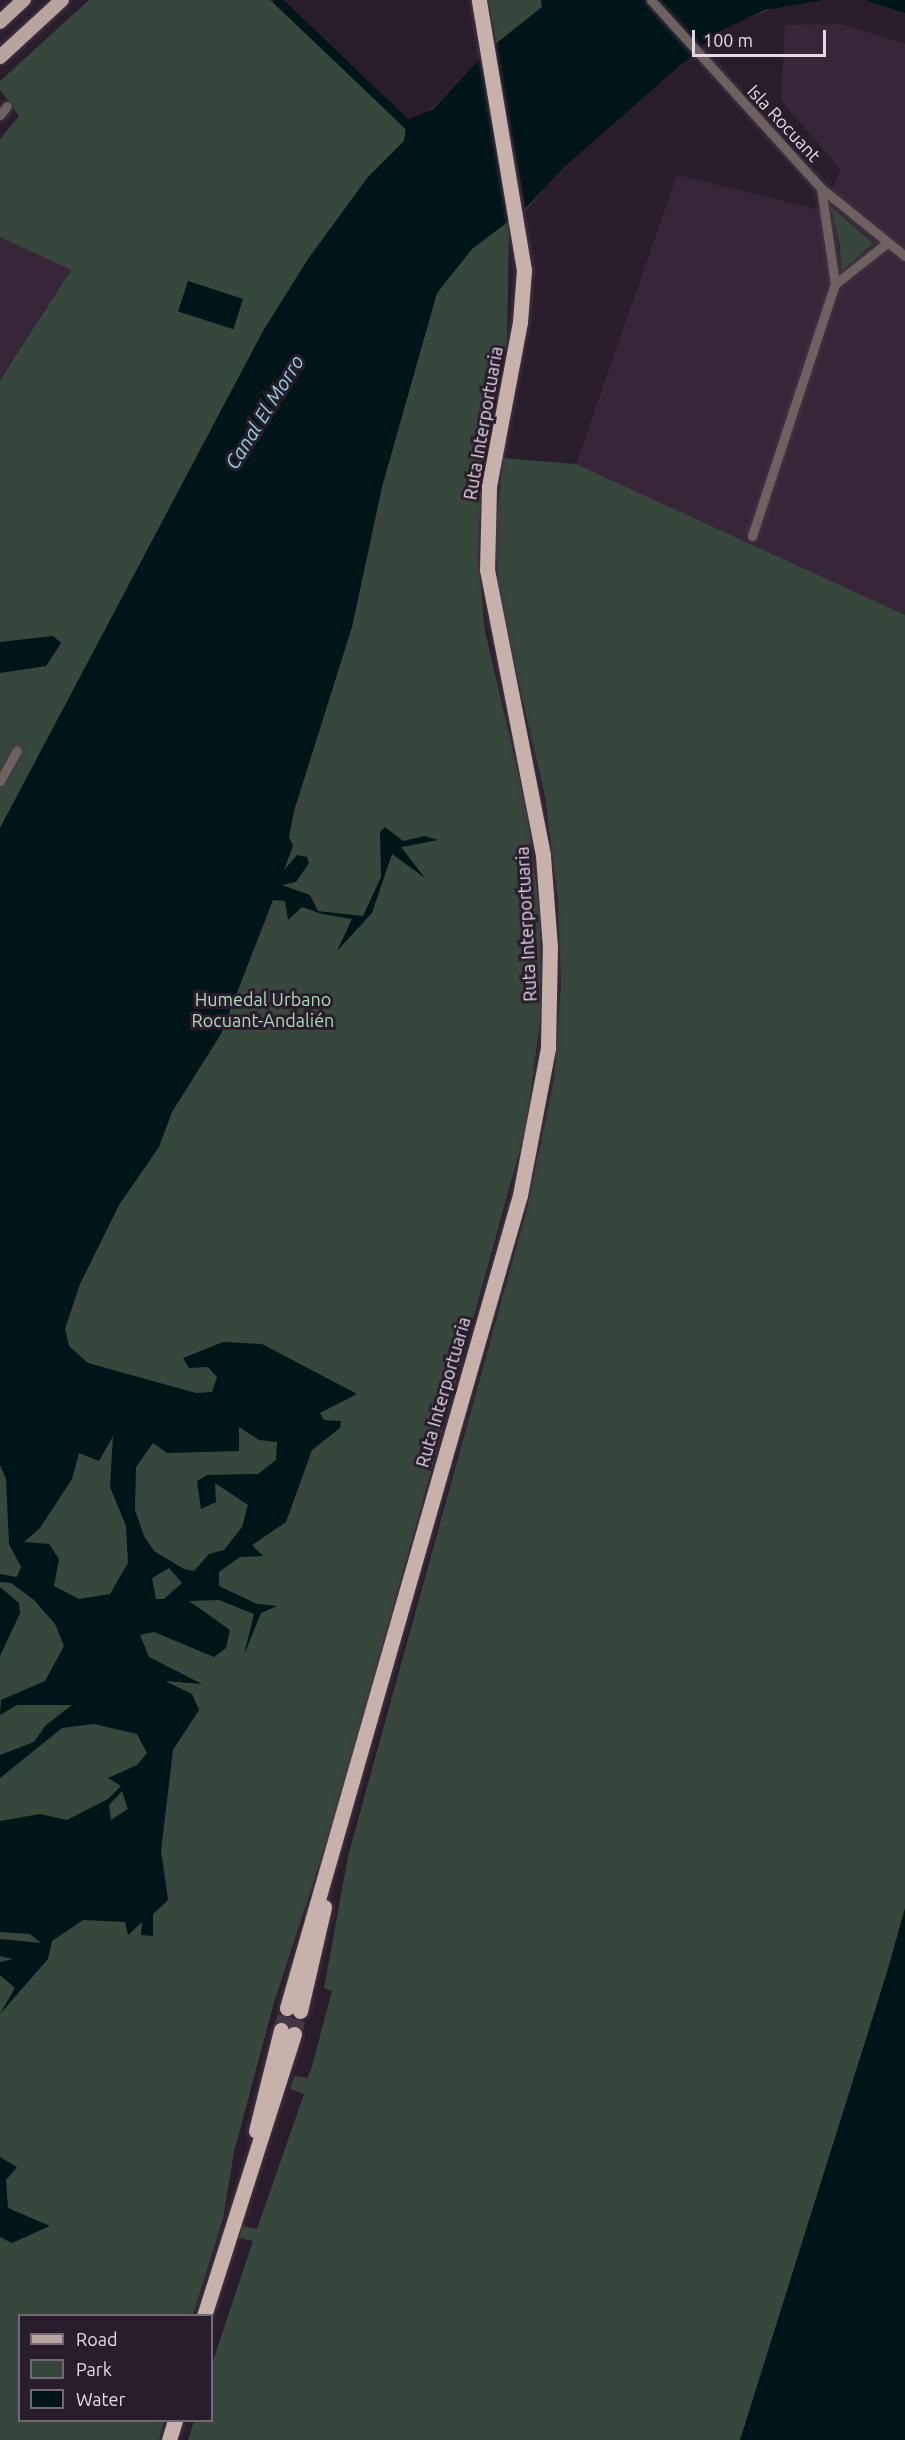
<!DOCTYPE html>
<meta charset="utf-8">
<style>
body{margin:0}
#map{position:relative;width:905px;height:2440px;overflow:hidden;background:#291d2b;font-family:Ubuntu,sans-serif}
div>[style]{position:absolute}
.built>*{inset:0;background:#362638}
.green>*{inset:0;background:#37473c}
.water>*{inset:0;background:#001518;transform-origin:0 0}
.pier>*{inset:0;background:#291d2b}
.canal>*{height:9px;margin:-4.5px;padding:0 4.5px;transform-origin:4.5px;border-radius:4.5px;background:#001518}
.trunk-tunnel>*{height:15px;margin-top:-7.5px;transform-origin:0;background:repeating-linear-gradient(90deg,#453947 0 15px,transparent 0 23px)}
.roads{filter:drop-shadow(0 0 2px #433745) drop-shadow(0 0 2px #433745)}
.minor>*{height:9px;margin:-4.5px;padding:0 4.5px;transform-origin:4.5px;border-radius:4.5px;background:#6d6260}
.primary>*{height:14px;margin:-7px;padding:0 7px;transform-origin:7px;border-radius:7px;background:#b9a39f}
.trunk>*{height:15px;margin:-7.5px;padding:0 7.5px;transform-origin:7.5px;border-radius:7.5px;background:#c8b0ab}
span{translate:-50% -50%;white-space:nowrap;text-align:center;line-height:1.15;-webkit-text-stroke:6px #291d2b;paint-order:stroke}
.street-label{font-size:18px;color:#e2dae3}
.park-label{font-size:18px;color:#a8ddb9}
.water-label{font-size:20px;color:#8bd4de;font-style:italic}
.legend{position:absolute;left:18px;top:2314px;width:195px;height:108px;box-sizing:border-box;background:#291d2b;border:2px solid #736975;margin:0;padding:8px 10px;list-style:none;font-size:18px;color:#e2dae3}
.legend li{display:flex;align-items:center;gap:12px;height:30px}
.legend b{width:30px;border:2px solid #736975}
.scale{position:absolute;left:692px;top:30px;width:134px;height:27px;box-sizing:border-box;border:3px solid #e2dae3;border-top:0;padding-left:8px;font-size:18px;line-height:21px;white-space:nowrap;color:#e2dae3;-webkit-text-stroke:4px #291d2b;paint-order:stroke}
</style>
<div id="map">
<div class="built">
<div style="clip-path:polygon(842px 24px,905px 44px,905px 615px,576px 464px,677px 175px,825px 211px,840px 169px,781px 100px,785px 25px)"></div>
<div style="clip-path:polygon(0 237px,71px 269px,0 380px)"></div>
</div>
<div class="green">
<div style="clip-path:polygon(89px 0,270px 0,400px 121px,416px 120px,436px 105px,496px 42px,488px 0,794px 0,722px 28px,661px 77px,559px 170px,509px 231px,507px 343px,483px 449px,478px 556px,485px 631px,527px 811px,540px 913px,541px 1014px,526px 1128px,339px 1804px,274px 2003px,234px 2152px,223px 2219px,193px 2315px,20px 2316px,20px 2420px,164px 2421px,159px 2440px,0 2440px,0 380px,71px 270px,0 237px,0 139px,19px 116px,0 90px,0 81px)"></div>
<div style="clip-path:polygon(830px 206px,873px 243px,841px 272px,840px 244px)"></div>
<div style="clip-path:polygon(503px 458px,576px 464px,905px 615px,905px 2100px,792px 2440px,188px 2440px,194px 2421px,212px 2420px,212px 2364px,253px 2241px,239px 2238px,242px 2226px,257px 2229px,304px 2094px,290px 2089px,294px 2076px,307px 2078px,311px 2070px,332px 1991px,324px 1988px,348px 1856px,526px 1212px,554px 1079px,561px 985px,558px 899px,545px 797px,499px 598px,495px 536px)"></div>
</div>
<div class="water">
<div style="clip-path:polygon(evenodd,541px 0,823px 0,765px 10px,718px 32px,563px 168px,526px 208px,472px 249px,437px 293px,382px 487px,352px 627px,294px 811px,289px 837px,293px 846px,284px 870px,297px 855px,307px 857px,309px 863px,296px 882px,282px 885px,310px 895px,318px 911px,363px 916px,381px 877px,380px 832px,385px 827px,403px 841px,425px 836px,438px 840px,401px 847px,425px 878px,392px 854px,372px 913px,337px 951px,352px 919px,322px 914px,302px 907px,288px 920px,285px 901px,273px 900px,221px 1034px,172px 1112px,159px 1147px,119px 1205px,80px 1284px,65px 1329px,69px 1346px,88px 1363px,196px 1393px,212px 1392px,217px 1377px,208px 1367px,189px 1368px,183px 1358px,223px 1342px,262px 1344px,357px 1394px,320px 1413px,324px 1420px,341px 1421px,340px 1428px,312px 1450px,286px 1522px,252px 1545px,263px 1556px,240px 1557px,219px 1572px,219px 1586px,257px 1604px,277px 1606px,261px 1613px,244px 1655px,254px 1614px,219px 1600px,189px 1601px,230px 1630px,226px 1648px,214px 1657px,154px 1632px,140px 1635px,149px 1657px,202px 1684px,165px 1681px,192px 1694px,199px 1710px,173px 1750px,161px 1851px,168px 1900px,153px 1914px,153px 1936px,141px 1935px,142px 1922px,128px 1935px,125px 1922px,83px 1920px,52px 1941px,48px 1959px,0 2014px,15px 1988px,0 1975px,0 1962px,13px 1959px,0 1956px,0 1939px,41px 1943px,30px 1934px,0 1932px,0 1821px,40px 1814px,67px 1820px,108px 1799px,121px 1786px,108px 1778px,137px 1765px,147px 1753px,137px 1734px,94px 1724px,62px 1728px,0 1778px,0 1755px,34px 1742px,46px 1725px,72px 1705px,17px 1705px,0 1715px,1px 1700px,45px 1681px,64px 1646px,55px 1624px,34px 1600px,11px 1583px,0 1582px,0 1574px,17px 1577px,21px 1567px,9px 1544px,6px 1479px,0 1465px,0 828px,263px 331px,308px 259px,368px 177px,404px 141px,407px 120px,433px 109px,488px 50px,542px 7px,541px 0,239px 1427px,259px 1440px,277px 1442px,276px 1460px,258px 1474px,207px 1475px,197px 1481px,201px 1509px,216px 1502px,215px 1483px,248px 1505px,242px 1527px,224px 1550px,209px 1554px,194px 1571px,184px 1569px,154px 1551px,144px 1536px,135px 1510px,136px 1467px,153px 1443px,167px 1453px,239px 1451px,239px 1427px,541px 0,113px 1436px,110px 1487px,126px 1526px,128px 1563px,110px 1594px,79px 1599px,54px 1586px,59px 1559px,49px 1544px,24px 1542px,40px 1528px,72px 1479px,79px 1453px,99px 1461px,113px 1436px,541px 0,169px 1568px,182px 1583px,164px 1599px,156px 1599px,152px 1578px,169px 1568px,541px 0,122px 1791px,128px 1809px,111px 1820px,109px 1805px,122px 1791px)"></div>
<div style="clip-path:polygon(865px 0,905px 0,905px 13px,877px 4px)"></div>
<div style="left:188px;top:281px;width:58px;height:32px;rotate:18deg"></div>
<div style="clip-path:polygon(53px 636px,61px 643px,46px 666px,0 673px,0 642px)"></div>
<div style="clip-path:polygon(0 1587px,19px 1603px,20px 1613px,0 1656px)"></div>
<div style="clip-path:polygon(905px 1908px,905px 2440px,740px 2440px,887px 1972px)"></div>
<div style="clip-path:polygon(0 2157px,17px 2167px,6px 2180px,8px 2208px,50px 2226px,12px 2243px,0 2237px)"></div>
</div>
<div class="pier">
<div style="clip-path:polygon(494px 41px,526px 211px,510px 224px,479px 55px)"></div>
</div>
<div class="canal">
<div style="left:277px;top:0;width:190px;rotate:43.7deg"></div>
</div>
<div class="trunk-tunnel">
<div style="left:281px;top:2030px;width:23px;rotate:-75deg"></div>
<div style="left:294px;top:2034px;width:24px;rotate:-75deg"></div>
</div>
<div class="roads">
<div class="minor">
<div style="left:651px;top:0;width:253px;rotate:47.9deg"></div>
<div style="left:821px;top:188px;width:108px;rotate:39deg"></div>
<div style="left:0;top:115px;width:11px;rotate:-52deg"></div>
<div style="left:835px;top:284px;width:66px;rotate:-38.3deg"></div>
<div style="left:752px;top:536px;width:265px;rotate:-71.8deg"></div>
<div style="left:835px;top:284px;width:97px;rotate:-98.3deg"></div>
<div style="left:0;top:781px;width:35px;rotate:-61deg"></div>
</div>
<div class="primary">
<div style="left:0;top:22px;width:33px;rotate:-43deg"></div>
<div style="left:0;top:57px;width:84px;rotate:-42.6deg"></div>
</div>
<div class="trunk">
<div style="left:287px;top:2008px;width:846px;rotate:-74.01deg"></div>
<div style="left:520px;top:1195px;width:150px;rotate:-79.2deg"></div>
<div style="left:548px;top:1048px;width:101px;rotate:-88.9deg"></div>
<div style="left:550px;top:947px;width:92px;rotate:-94.4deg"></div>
<div style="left:543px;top:855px;width:290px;rotate:-101.1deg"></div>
<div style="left:487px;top:570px;width:84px;rotate:-88.6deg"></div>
<div style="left:489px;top:486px;width:167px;rotate:-79.3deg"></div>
<div style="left:520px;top:322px;width:52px;rotate:-85.6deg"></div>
<div style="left:524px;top:270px;width:274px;rotate:-99.5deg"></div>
<div style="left:300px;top:2011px;width:107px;rotate:-77deg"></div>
<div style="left:256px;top:2131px;width:104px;rotate:-76.1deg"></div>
<div style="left:204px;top:2316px;width:296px;rotate:-72.3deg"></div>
<div style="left:169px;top:2440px;width:21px;rotate:-73deg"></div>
</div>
</div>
<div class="street-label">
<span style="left:784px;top:123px;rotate:47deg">Isla Rocuant</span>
<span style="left:483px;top:423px;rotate:-80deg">Ruta Interportuaria</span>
<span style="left:526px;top:924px;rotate:-93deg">Ruta Interportuaria</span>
<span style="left:443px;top:1392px;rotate:-74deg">Ruta Interportuaria</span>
</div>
<div class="park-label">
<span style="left:263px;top:1010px">Humedal Urbano<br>Rocuant-Andalién</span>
</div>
<div class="water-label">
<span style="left:264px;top:412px;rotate:-58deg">Canal El Morro</span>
</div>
<ul class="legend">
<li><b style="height:8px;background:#b9a39f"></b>Road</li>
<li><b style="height:16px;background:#37473c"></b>Park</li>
<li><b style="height:16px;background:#001518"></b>Water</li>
</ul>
<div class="scale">100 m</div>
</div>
